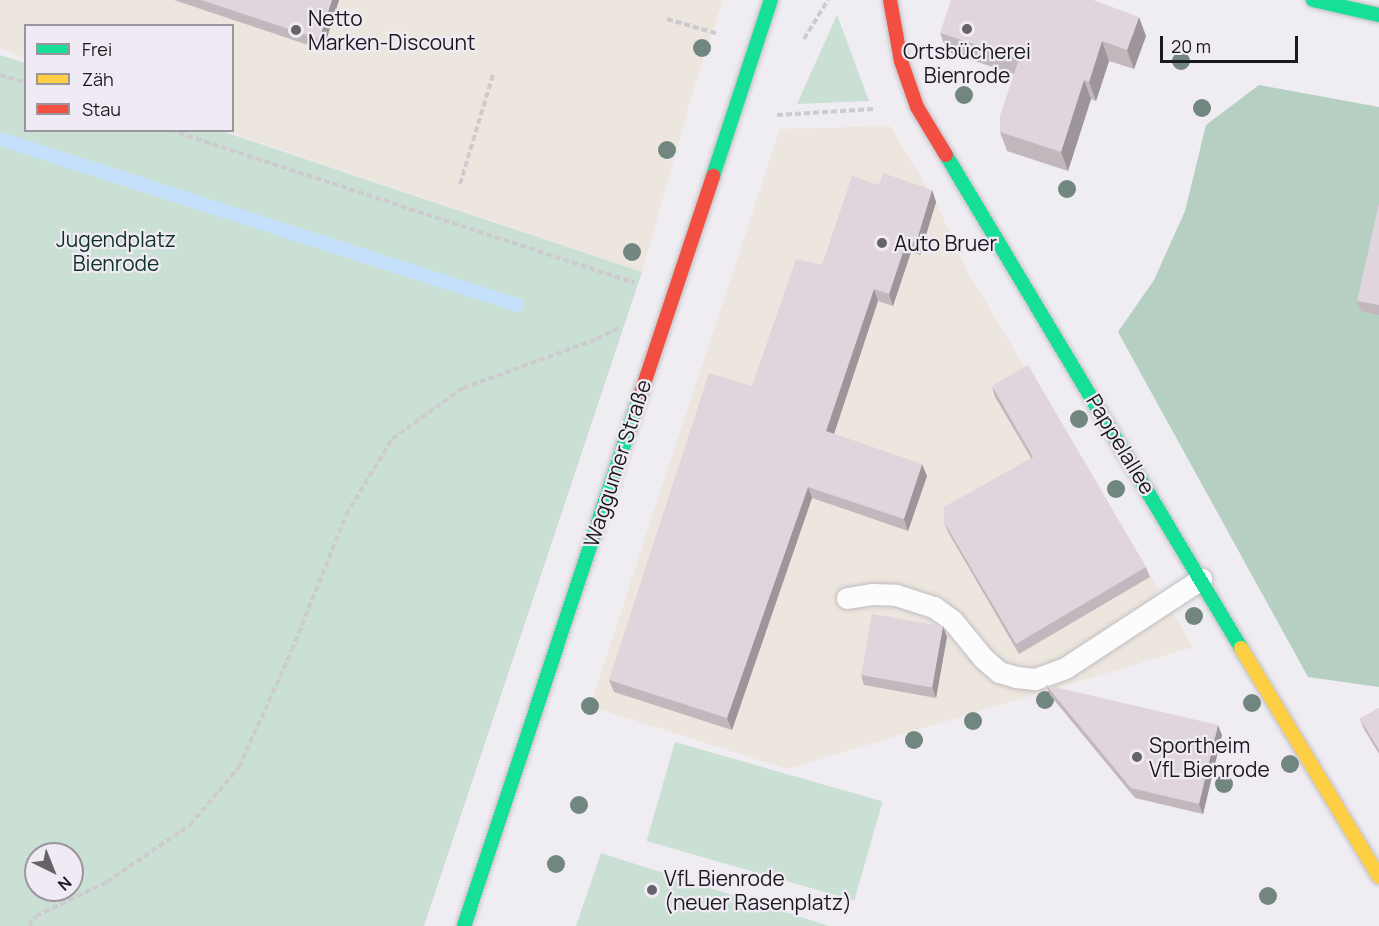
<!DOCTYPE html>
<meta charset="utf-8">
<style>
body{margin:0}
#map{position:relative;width:1379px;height:926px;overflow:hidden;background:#efecf2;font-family:Manrope,sans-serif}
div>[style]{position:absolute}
.commercial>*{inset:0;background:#ede6de}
.green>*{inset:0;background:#cae0d5;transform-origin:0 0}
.forest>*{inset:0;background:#b6cfc3}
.stream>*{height:14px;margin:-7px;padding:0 7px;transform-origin:7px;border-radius:7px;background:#c4e0fa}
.path>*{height:4px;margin-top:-2px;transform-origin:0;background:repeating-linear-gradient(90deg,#cdcbce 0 6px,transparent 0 9px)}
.roads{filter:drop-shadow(0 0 2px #c0bec2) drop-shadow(0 0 2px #c0bec2)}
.lane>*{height:21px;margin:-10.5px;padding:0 10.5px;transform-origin:10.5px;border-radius:10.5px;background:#fdfcfd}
.fast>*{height:14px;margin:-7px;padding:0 7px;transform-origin:7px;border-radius:7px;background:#16e098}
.slow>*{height:14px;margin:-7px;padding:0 7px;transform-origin:7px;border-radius:7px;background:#ffcf43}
.jam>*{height:14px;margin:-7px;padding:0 7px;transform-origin:7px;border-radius:7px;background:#f24e42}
.trees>*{width:18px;height:18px;margin:-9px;border-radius:50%;background:#71867f}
.wall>*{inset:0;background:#c1b7bd}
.shaded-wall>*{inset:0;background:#9d959a}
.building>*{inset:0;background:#e0d5dc;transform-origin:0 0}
.dots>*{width:16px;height:16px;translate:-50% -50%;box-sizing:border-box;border:3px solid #f0eaf4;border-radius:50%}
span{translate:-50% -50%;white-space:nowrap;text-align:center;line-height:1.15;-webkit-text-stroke:4.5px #f0eaf4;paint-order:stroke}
.poi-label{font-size:21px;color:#1b191d}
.left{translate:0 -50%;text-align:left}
.park-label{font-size:21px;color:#0a3321}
.street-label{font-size:21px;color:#1b191d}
.legend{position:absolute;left:24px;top:24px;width:210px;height:108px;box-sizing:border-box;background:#f0eaf4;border:2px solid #9b969e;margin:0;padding:8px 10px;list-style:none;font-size:18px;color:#1b191d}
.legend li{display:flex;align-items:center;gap:12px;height:30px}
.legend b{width:30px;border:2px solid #9b969e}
.north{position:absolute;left:24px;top:842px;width:60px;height:60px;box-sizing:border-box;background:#f0eaf4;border:2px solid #9b969e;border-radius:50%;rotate:137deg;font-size:16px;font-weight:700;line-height:24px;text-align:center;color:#1b191d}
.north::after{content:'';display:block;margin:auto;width:21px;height:27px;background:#656368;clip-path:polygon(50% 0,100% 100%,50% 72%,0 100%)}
.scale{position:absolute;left:1160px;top:36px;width:138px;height:27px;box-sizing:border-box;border:3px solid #1b191d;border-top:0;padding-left:8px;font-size:18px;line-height:21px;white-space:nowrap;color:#1b191d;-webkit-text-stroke:4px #f0eaf4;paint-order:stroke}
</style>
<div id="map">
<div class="commercial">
<div style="clip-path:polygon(0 0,723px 0,694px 88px,642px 272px,226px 131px,232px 130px,232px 26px,26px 26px,25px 58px,0 48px)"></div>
<div style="clip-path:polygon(890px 126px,936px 202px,967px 271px,1193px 647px,787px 769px,590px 706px,780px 129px)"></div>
</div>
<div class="green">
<div style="clip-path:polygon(837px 15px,869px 101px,797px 104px)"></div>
<div style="clip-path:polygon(evenodd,0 55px,25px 63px,26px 130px,222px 131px,642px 272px,424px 926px,0 926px,0 55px,36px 854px,72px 854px,72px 890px,36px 890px,36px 854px)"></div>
<div style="left:675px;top:742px;width:216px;height:103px;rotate:16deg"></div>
<div style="clip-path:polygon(601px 853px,829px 926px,576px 926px)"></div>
</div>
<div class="forest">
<div style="clip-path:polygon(1259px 85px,1379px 107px,1379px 687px,1308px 677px,1118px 332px,1154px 280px,1185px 211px,1206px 125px)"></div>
</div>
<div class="stream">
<div style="left:0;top:139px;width:543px;rotate:17.8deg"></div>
</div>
<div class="path">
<div style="left:667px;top:19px;width:54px;rotate:16.1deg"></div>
<div style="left:804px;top:39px;width:46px;rotate:-58.4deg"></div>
<div style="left:0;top:75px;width:27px;rotate:17deg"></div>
<div style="left:777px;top:115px;width:97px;rotate:-3.5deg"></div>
<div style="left:170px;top:130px;width:489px;rotate:18.2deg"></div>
<div style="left:460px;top:184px;width:114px;rotate:-73.2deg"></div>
<div style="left:29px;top:926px;width:12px;rotate:-55deg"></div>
<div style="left:36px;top:916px;width:79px;rotate:-25.6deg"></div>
<div style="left:107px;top:882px;width:101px;rotate:-34.5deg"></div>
<div style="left:190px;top:825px;width:76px;rotate:-49.8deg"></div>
<div style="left:239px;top:767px;width:128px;rotate:-65.6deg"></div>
<div style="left:292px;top:650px;width:145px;rotate:-68.2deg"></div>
<div style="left:346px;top:515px;width:89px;rotate:-58.8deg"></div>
<div style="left:392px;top:439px;width:87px;rotate:-35.7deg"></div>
<div style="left:463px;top:388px;width:143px;rotate:-20.1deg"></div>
<div style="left:597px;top:339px;width:24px;rotate:-28deg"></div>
</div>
<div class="roads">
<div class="lane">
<div style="left:847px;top:598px;width:25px;rotate:-9deg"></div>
<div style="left:872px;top:594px;width:24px;rotate:2deg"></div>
<div style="left:896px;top:595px;width:40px;rotate:18deg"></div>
<div style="left:934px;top:607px;width:22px;rotate:36deg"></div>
<div style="left:952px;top:620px;width:49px;rotate:50.8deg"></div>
<div style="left:983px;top:658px;width:21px;rotate:41deg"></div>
<div style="left:999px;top:672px;width:18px;rotate:16deg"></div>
<div style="left:1016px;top:677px;width:19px;rotate:6deg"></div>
<div style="left:1035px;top:679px;width:32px;rotate:-20deg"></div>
<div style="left:1065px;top:668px;width:163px;rotate:-33.2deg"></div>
</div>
<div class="fast">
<div style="left:1313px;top:0;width:68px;rotate:12.8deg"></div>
<div style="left:946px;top:155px;width:575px;rotate:59.1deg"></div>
<div style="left:713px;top:176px;width:185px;rotate:-71.8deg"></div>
<div style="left:464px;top:926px;width:562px;rotate:-71.63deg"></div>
</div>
<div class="slow">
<div style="left:1241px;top:648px;width:267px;rotate:58.9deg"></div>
</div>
<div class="jam">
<div style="left:890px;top:0;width:62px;rotate:79.8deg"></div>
<div style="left:901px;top:61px;width:49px;rotate:70.8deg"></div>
<div style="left:917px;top:107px;width:56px;rotate:58.9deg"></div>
<div style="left:641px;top:393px;width:229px;rotate:-71.6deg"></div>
</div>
</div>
<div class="trees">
<div style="left:702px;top:48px"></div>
<div style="left:1181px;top:61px"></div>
<div style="left:964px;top:95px"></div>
<div style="left:1202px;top:108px"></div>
<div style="left:667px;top:150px"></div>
<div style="left:1067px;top:189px"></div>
<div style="left:632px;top:252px"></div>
<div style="left:1079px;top:419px"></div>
<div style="left:1116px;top:489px"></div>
<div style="left:1194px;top:616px"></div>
<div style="left:1045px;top:700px"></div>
<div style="left:1252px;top:703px"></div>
<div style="left:590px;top:706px"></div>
<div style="left:973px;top:721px"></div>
<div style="left:914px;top:740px"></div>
<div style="left:1290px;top:764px"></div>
<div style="left:1224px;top:784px"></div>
<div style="left:579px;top:805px"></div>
<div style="left:556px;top:864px"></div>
<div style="left:1268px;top:896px"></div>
</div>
<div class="wall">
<div style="clip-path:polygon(174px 0,339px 0,323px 50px)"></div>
<div style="clip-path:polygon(940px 33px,1146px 36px,1134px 69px,1109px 61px,1096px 101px,1091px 99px,1068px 171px,1007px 151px,1000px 132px,1014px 74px,947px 52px)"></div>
<div style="clip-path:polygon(879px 185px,932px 190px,936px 202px,920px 255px,911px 252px,893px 306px,878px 301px,834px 434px,927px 476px,908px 531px,812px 498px,732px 730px,614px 692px,609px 680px,752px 386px,822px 265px)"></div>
<div style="clip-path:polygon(1379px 203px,1379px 315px,1361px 311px,1357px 301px)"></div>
<div style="clip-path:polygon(992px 387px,1146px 567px,1150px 577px,1019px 654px,948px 532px,944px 522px,1031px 458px,995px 397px)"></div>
<div style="clip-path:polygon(947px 637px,936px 698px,864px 685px,861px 675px)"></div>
<div style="clip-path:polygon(1046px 685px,1222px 735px,1203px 814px,1135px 798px,1050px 695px)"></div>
<div style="clip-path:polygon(1379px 708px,1379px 754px,1364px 729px,1360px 719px)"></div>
</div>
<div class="shaded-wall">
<div style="clip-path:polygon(332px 0,339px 0,323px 50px,319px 39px)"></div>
<div style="clip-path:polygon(1139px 17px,1146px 36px,1134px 69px,1127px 50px)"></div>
<div style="clip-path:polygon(1102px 41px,1109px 61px,1096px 101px,1089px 82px)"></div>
<div style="clip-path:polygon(1084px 80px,1091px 99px,1068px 171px,1061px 152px)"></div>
<div style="clip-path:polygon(932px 190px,936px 202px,920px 255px,916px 243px)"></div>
<div style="clip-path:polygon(907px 240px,911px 252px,893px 306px,889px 294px)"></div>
<div style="clip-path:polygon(874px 289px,878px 301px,831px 443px,826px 431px)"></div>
<div style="clip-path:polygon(922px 464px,927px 476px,908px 531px,904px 519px)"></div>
<div style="clip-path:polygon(808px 487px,812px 498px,732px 730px,727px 718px)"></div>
<div style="clip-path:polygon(943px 626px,947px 637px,936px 698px,932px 687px)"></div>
<div style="clip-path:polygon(1218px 725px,1222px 735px,1203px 814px,1199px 804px)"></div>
</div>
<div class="building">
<div style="clip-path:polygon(201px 0,332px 0,319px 39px)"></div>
<div style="clip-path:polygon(951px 0,1093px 0,1139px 17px,1127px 50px,1102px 41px,1089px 82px,1084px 80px,1061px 152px,1000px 132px,1000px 116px,1019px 59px,940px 33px)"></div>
<div style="clip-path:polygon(883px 173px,932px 190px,916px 243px,907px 240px,889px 294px,874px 289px,826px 431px,922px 464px,904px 519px,808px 487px,727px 718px,609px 680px,709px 373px,752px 386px,796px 259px,822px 265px,852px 176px,879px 185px)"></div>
<div style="clip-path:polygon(1379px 203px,1379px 305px,1357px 301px)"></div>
<div style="clip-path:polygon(1028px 365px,1146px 567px,1016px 644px,944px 522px,944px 507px,1033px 457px,992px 386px)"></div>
<div style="left:872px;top:614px;width:72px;height:62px;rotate:10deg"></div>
<div style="clip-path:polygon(1046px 685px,1218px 725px,1199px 804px,1131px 788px)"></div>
<div style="clip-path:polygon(1379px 708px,1379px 750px,1360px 719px)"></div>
</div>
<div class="dots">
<div style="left:967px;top:29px;background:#656368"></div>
<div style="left:296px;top:30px;background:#656368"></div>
<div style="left:882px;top:243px;background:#656368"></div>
<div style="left:1137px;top:757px;background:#656368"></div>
<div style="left:652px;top:890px;background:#656368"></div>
</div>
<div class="poi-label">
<span class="left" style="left:308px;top:30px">Netto<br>Marken-Discount</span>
<span style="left:967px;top:63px">Ortsbücherei<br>Bienrode</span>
<span class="left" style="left:894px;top:243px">Auto Bruer</span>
<span class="left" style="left:1149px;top:757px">Sportheim<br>VfL Bienrode</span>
<span class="left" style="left:664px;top:890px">VfL Bienrode<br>(neuer Rasenplatz)</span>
</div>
<div class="park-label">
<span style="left:116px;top:251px">Jugendplatz<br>Bienrode</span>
</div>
<div class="street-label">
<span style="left:1121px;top:444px;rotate:59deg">Pappelallee</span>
<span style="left:617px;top:463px;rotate:-72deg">Waggumer Straße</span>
</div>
<ul class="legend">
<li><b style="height:8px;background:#16e098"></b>Frei</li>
<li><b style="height:8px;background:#ffcf43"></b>Zäh</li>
<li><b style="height:8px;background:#f24e42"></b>Stau</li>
</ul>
<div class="north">N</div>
<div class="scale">20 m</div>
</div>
